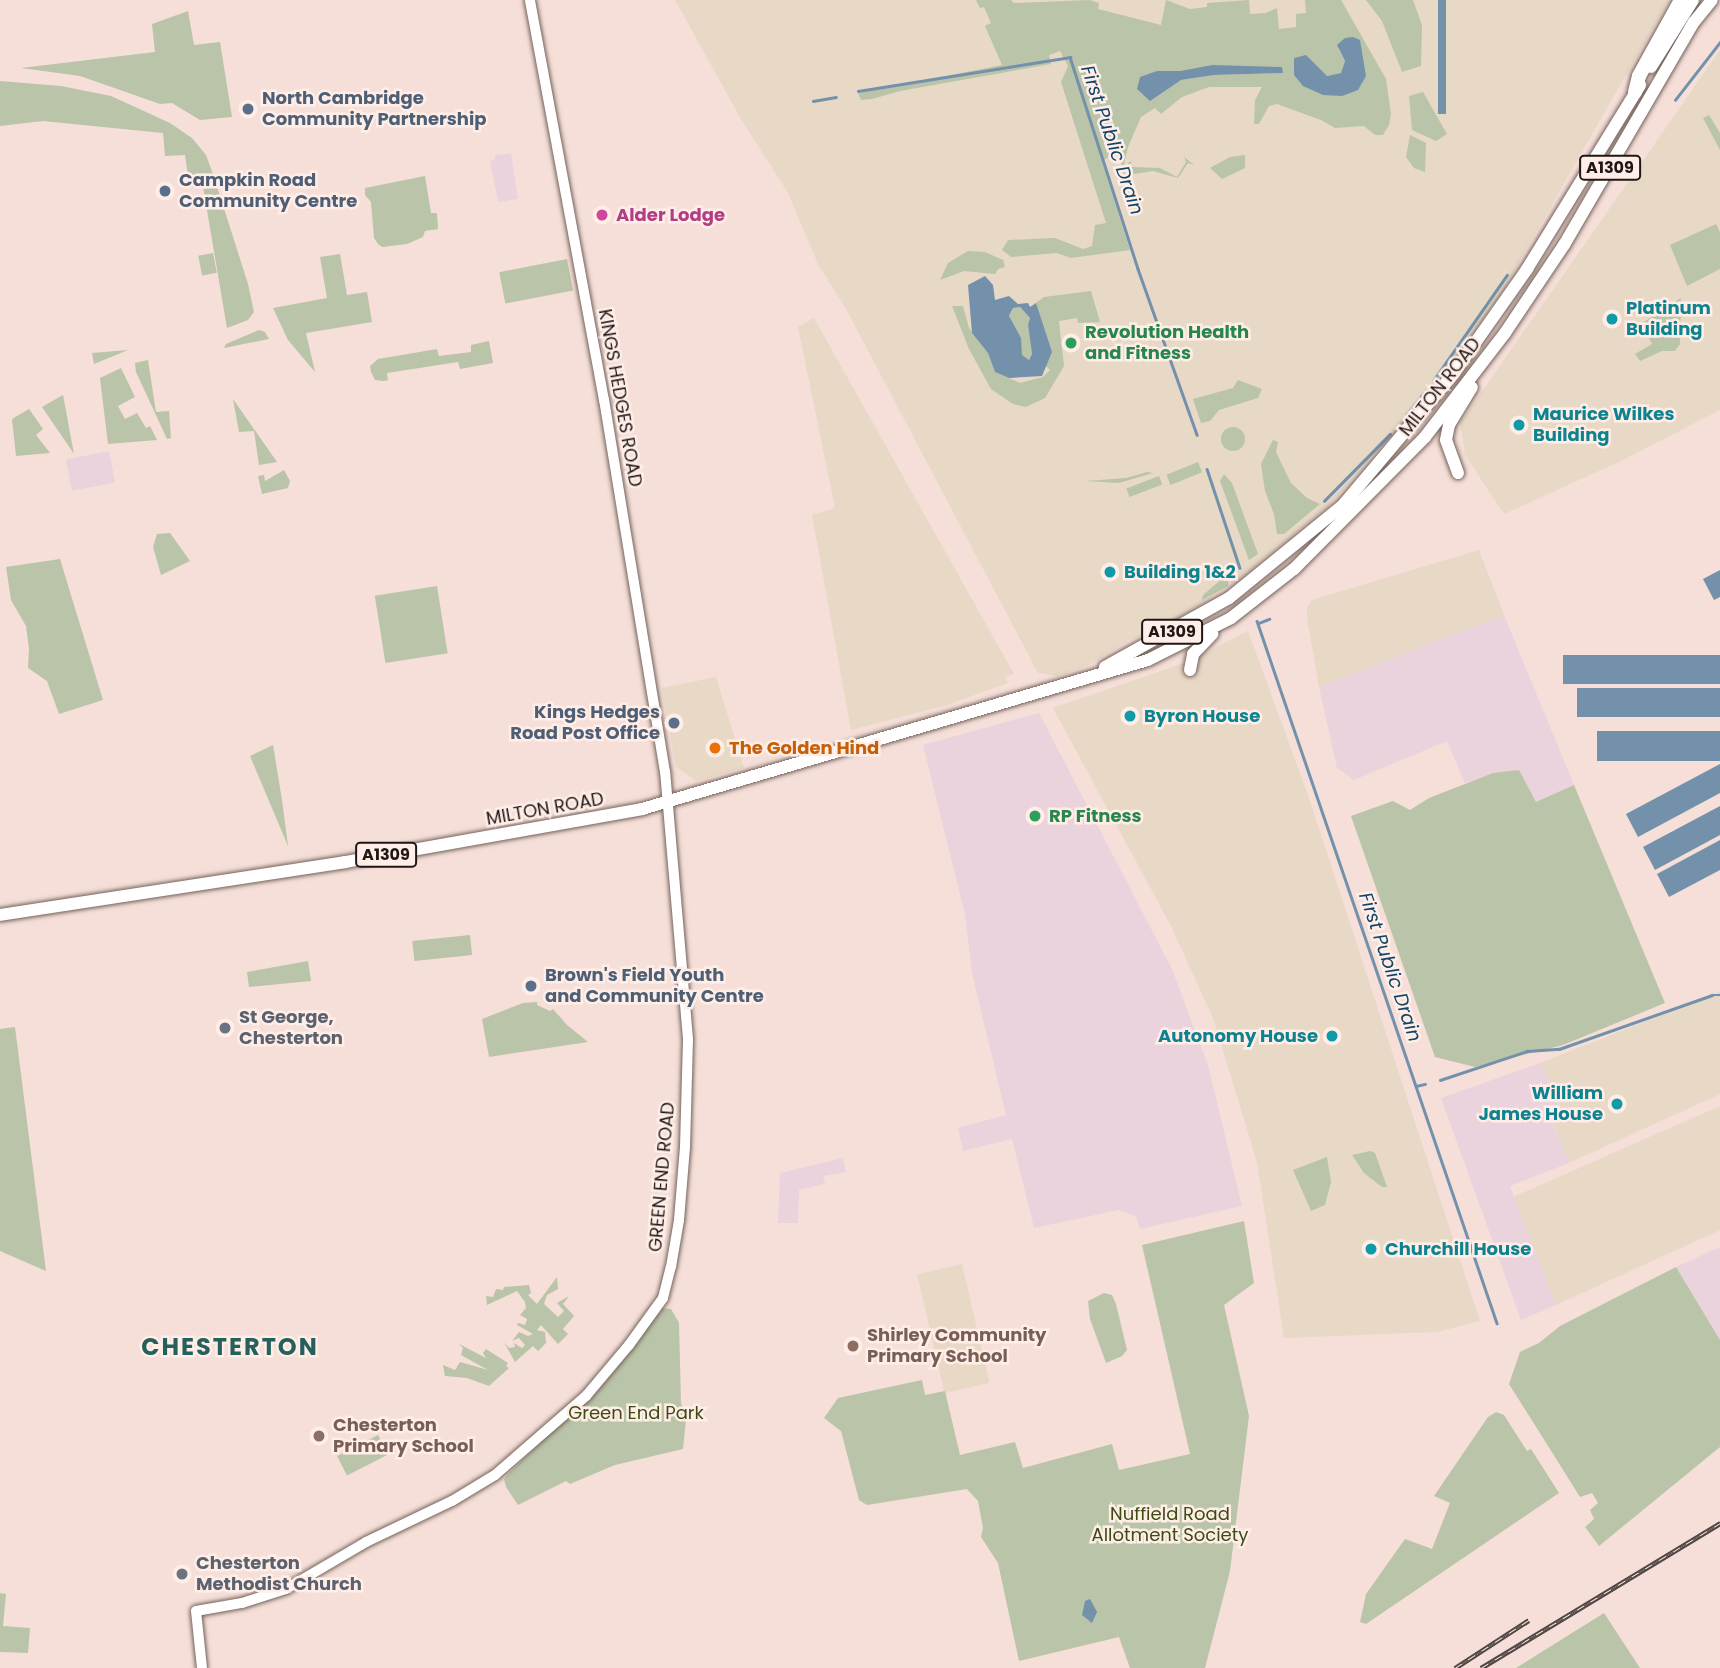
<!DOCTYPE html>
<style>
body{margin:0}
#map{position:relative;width:1720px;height:1668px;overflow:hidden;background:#f5dfd8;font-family:Poppins,sans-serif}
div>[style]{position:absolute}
.commercial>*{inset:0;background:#e8d8c6;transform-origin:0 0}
.industrial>*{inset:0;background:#ebd3de;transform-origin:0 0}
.green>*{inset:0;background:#bac4a8;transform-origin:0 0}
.round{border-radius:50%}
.water>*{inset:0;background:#7391ab;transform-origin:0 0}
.stream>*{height:2.5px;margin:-1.25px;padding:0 1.25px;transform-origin:1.25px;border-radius:1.25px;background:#7391ab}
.roads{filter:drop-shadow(0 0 2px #74625b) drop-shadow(0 0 2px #74625b)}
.secondary>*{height:10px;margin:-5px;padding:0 5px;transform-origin:5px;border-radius:5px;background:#fff}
.primary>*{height:12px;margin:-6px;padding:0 6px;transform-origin:6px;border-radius:6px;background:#fff}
.highway>*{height:14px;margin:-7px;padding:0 7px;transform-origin:7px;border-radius:7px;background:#fff}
.rail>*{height:5px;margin-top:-2.5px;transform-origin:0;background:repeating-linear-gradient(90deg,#ffeee7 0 8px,#514643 0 16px);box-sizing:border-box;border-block:2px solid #514643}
.dots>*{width:19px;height:19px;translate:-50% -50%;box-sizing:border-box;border:4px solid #ffeee7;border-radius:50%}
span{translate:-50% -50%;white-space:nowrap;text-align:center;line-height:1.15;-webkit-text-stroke:5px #ffeee7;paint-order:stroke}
.shield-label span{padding:2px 5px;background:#ffeee7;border:2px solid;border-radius:5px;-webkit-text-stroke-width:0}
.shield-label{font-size:16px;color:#1f1715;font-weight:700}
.service-label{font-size:18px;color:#4e5e75;font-weight:700}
.left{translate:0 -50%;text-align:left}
.right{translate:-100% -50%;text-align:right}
.hotel-label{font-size:18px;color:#b23c85;font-weight:700}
.culture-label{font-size:18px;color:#0d838f;font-weight:700}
.leisure-label{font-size:18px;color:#27864d;font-weight:700}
.street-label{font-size:18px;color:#1f1715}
.food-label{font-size:18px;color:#c56008;font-weight:700}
.worship-label{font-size:18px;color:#5b616d;font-weight:700}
.education-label{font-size:18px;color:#785e54;font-weight:700}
.park-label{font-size:18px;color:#3c4b12}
.water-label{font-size:19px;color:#0f4468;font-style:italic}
.district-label{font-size:24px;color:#26605c;font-weight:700;letter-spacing:2px}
</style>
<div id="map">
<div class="commercial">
<div style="clip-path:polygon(675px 0,1669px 0,1499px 297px,1421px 404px,1327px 507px,1236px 582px,1158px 630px,1129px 640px,1087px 666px,1058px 676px,1038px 673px,845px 307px,818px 264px,788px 193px,741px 119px)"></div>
<div style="clip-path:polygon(1720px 50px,1720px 410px,1623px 460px,1504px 514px,1465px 455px,1460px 423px)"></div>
<div style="clip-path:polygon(814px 318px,1014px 674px,1005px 677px,1008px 683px,947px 705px,851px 730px,812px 515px,835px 508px,798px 327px)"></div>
<div style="clip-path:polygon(1479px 550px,1504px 615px,1319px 687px,1307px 618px,1307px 608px,1312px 600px)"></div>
<div style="clip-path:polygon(1248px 631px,1308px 795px,1480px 1321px,1437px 1332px,1284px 1338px,1257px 1162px,1213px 1018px,1171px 926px,1053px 708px,1187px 662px)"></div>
<div style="clip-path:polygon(716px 677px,744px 768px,697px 781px,676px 767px,662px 688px)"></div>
<div style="clip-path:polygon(1720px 992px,1720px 1094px,1569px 1163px,1550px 1116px,1562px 1110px,1540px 1063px)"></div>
<div style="clip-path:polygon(1720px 1106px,1720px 1230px,1556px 1305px,1513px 1197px)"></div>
<div style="left:962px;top:1264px;width:122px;height:46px;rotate:77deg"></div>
</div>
<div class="industrial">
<div style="clip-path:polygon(511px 153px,518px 199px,498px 202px,490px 161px,495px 160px,495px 155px)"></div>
<div style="left:109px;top:451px;width:32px;height:44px;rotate:79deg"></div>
<div style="clip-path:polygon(1504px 615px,1574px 785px,1536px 803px,1493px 773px,1465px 783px,1447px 741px,1354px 780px,1337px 768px,1319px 687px)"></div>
<div style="clip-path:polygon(1039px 713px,1172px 969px,1208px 1065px,1242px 1206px,1140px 1229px,1136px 1216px,1119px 1210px,1034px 1228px,1012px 1139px,963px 1151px,958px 1128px,1006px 1115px,972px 973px,965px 915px,923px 745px)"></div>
<div style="clip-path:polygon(1540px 1063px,1562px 1111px,1550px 1117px,1569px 1163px,1510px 1186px,1556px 1305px,1521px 1320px,1441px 1098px)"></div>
<div style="clip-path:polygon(843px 1158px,846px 1172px,823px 1176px,825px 1184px,799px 1190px,798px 1223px,778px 1223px,780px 1173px)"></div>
<div style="clip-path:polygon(1720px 1247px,1720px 1340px,1676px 1267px)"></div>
</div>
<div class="green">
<div style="clip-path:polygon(evenodd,976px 0,1011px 0,1014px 3px,1090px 0,1099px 3px,1098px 9px,1161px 25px,1166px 0,1190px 9px,1207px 7px,1207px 3px,1249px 0,1250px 14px,1266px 13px,1277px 8px,1279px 29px,1296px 27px,1296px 14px,1306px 13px,1305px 0,1341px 0,1386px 79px,1391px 114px,1389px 125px,1383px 135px,1375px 135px,1364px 126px,1335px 128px,1321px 120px,1277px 104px,1269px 106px,1259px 124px,1254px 124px,1255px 100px,1262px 87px,1209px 87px,1182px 97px,1161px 114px,1155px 108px,1141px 117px,1128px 147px,1124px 164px,1126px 182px,1118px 149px,1102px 162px,1130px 250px,1071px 258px,1057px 253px,1011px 257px,1002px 250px,1008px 240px,1055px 238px,1083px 249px,1092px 246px,1095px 225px,1106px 223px,1061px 82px,1068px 66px,1060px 51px,1049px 55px,1051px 64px,900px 91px,872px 99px,861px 100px,858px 93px,1002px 65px,985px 26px,991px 23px,984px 7px,980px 8px,976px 0,1338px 48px,1366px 76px,1303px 86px,1320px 71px,1327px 76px,1341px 73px,1345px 61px,1338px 48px,976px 0,1212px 65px,1283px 73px,1214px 75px,1181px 80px,1157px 71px,1180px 71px,1212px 65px)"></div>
<div style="clip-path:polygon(1366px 0,1413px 0,1422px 25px,1421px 66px,1402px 72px,1382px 21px)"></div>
<div style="clip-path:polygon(188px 11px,194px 45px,220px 42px,232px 117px,200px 120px,172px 103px,160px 104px,80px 76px,21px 68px,155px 52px,152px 24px)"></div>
<div style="clip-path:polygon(0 81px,61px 86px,111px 96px,170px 123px,192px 138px,206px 155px,213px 174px,248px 284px,254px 312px,248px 320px,227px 328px,202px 181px,189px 183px,185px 155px,165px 156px,163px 133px,43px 121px,0 126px)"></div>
<div style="clip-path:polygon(1423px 92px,1447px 134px,1436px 141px,1412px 130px,1409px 96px)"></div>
<div style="clip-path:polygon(1709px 115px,1720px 133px,1720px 150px,1703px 118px)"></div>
<div style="clip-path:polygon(1410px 135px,1426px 143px,1425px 172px,1414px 168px,1406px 157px)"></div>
<div style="clip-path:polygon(1245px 155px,1245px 168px,1222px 179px,1210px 168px,1230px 157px)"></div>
<div style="clip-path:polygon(1184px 157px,1194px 165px,1188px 163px,1178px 178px,1153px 171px,1128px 175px,1128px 163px,1131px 161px,1131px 167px,1160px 168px,1177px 177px,1186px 162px)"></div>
<div style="clip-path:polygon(425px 176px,431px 213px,437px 213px,438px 229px,425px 231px,423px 237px,407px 244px,382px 247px,378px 244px,374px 238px,371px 202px,365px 195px,365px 188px)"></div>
<div style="clip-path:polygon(1716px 224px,1720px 232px,1720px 269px,1687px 286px,1670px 245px)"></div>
<div style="clip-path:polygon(968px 251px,985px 252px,1003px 260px,1005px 267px,998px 269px,995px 274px,964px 271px,940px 280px,948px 263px)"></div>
<div style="left:213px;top:253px;width:20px;height:15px;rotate:79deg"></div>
<div style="clip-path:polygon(340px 254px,347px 295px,367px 292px,372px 322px,306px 333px,315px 372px,288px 340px,273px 308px,327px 298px,320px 257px)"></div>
<div style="left:567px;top:259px;width:32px;height:69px;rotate:79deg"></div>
<div style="clip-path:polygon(1091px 291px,1100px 322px,1078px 323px,1077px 318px,1059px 321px,1064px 366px,1045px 398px,1026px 407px,1013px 404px,991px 389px,969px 349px,952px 306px,963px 306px,969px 328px,988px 353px,995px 372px,1020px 383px,1043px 377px,1050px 370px,1044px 364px,1048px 358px,1036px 303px,1044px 297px)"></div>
<div style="clip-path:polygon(1681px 298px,1680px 344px,1675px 351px,1662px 351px,1640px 361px,1635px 354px,1652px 344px,1641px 324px)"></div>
<div style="clip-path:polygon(1020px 307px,1030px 318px,1028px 325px,1032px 354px,1029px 360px,1022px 355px,1020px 338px,1009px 317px,1013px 308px)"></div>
<div style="clip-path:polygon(259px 330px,265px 332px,269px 339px,224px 348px,226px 344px)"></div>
<div style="clip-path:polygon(489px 341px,493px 363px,460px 369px,458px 362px,387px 373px,388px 380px,383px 381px,375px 380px,371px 372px,370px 366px,378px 359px,437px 349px,439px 356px,471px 352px,471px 345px)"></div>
<div style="clip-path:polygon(128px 350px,94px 364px,92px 353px)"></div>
<div style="clip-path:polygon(148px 360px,156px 412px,169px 411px,171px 438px,167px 439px,136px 372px,135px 363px)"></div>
<div style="clip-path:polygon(121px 368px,135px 397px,118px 406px,125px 419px,137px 413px,146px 428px,150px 426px,157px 440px,108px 444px,100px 378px)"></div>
<div style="clip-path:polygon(1238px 380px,1262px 389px,1258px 398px,1219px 410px,1210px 421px,1201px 423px,1193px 399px,1233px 388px)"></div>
<div style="clip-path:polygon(63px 395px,74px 454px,42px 407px)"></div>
<div style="clip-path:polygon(233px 399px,277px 462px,259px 465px,254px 431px,239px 432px)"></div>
<div style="clip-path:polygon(29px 409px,43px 429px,36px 435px,50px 453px,16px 456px,12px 419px)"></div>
<div class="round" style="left:1221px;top:427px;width:24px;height:24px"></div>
<div style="clip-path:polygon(1273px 440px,1278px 442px,1276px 452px,1291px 483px,1307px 498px,1320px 504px,1284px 534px,1277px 534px,1274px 514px,1265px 491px,1261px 464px)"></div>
<div style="left:1198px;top:462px;width:11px;height:34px;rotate:68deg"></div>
<div style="clip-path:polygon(284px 470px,290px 481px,288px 488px,262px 494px,258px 476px,264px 475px,265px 481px)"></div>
<div style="clip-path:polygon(1147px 472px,1153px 473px,1119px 483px,1086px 481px,1126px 478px)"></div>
<div style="clip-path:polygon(1224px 474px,1232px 483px,1258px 554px,1249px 560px,1220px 481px)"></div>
<div style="left:1159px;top:476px;width:9px;height:35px;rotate:69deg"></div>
<div style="clip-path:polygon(170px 533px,190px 561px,161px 575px,153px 547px,157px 534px)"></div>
<div style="clip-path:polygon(60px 559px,103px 700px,59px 714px,47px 681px,28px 668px,29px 649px,26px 626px,11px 600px,6px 567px)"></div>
<div style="clip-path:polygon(1229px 573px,1228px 586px,1202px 600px,1203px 595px)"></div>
<div style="left:437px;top:586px;width:68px;height:63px;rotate:81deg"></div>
<div style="clip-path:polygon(273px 745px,282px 800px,288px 846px,250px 756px)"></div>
<div style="clip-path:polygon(1519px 770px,1536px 802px,1574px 785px,1665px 1003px,1563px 1045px,1475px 1067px,1435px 1057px,1351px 816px,1393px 801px,1410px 810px,1429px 798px,1493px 773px)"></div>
<div style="left:470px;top:935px;width:20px;height:58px;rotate:84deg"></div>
<div style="clip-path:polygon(308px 961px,311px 981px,249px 987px,247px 972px)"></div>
<div style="clip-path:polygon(537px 1002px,537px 1005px,550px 1011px,553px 1009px,567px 1025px,588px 1042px,489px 1057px,482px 1019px,523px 1003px)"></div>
<div style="clip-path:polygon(15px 1027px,46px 1271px,0 1251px,0 1029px)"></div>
<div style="clip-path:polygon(1370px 1151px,1375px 1153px,1387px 1187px,1382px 1187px,1364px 1173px,1352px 1155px)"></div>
<div style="clip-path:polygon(1327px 1157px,1331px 1182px,1325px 1205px,1311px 1211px,1293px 1170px)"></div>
<div style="clip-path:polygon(1244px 1221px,1254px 1283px,1224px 1305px,1249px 1416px,1230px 1571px,1205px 1668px,1130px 1668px,1119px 1637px,1019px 1661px,998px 1563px,981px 1537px,983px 1528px,978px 1501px,967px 1489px,867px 1505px,859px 1500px,841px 1431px,824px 1418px,838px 1398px,922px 1380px,925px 1395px,945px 1391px,960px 1455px,1015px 1442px,1023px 1468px,1112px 1444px,1119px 1470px,1190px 1454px,1142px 1245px)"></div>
<div style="clip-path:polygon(1676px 1267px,1720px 1340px,1720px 1447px,1599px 1546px,1585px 1527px,1594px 1519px,1590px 1510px,1598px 1503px,1592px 1493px,1580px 1497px,1509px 1384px,1520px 1352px,1539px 1343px,1560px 1326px)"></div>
<div style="clip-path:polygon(557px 1277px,558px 1289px,547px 1295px,544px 1304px,558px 1317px,564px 1311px,557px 1303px,569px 1296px,563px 1304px,574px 1316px,563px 1329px,568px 1334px,558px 1344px,541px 1325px,537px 1330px,545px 1332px,546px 1343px,538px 1351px,533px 1346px,515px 1362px,504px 1342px,509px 1348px,515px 1347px,514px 1343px,522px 1348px,525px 1345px,519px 1338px,512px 1341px,519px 1332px,528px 1336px,533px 1334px,517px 1325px,518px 1323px,525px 1325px,527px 1319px,520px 1315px,526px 1308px,525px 1302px,517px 1291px,487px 1305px,486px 1296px,493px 1297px,496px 1289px,503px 1290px,504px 1287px,529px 1285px,531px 1293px,528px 1295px,537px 1304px)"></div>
<div style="clip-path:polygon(1104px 1293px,1112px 1295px,1116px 1304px,1127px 1350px,1122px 1356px,1106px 1363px,1090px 1319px,1088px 1301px)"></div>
<div style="clip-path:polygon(662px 1308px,671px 1309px,679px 1323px,681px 1403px,686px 1419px,683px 1449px,615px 1465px,570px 1484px,566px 1481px,518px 1505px,506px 1487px,504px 1479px,508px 1474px,586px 1399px)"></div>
<div style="clip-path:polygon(459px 1344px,486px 1358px,483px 1353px,486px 1349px,508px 1363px,506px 1366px,509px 1368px,489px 1386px,467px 1378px,445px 1376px,443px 1365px,455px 1370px,460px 1362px,488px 1370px,461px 1355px,463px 1348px)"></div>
<div style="clip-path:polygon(1496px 1412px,1504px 1415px,1527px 1451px,1531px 1449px,1559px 1493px,1366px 1624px,1360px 1622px,1366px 1594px,1405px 1539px,1432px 1549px,1450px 1503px,1434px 1496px,1488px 1417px)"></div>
<div style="left:378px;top:1435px;width:22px;height:46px;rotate:63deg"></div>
<div style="clip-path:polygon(0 1593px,6px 1594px,3px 1626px,30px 1628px,28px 1653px,0 1652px)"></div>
<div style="clip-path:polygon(1604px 1613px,1640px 1668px,1516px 1668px)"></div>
</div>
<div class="water">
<div style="left:1438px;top:0;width:8px;height:114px"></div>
<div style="clip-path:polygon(1353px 37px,1360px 40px,1366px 76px,1358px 90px,1342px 96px,1323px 95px,1303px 86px,1294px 75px,1294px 58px,1306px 55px,1327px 76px,1341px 73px,1345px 61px,1337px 45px,1345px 38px)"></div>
<div style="clip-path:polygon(1212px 65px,1282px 67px,1283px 73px,1214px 75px,1181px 80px,1150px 101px,1137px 89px,1140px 77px,1157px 71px,1180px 71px)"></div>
<div style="clip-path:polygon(evenodd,985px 276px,993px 285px,995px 300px,1009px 296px,1018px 304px,1028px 303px,1030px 307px,1036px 303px,1052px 352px,1042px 376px,1009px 378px,995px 372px,988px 353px,972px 333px,968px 285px,985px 276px,1020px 307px,1030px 318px,1028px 325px,1032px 354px,1029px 360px,1022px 355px,1021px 338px,1009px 316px,1013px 308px,1020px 307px)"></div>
<div style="clip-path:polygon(1720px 570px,1720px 597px,1714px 600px,1703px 579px)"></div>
<div style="left:1720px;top:655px;width:29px;height:157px;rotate:90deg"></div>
<div style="left:1720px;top:688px;width:29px;height:143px;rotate:90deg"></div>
<div style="left:1720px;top:731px;width:30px;height:123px;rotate:90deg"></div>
<div style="clip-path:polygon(1720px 764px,1720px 793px,1638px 837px,1626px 814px)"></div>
<div style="clip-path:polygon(1720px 806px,1720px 835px,1655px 870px,1643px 847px)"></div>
<div style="clip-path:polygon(1720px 840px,1720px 870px,1669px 897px,1657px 874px)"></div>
<div style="clip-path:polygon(1090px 1599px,1097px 1612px,1092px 1623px,1082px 1615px,1085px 1601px)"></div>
</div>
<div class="stream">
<div style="left:858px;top:91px;width:215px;rotate:-9.1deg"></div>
<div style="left:1070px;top:57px;width:223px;rotate:72.2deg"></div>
<div style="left:1138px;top:269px;width:176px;rotate:70.4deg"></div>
<div style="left:1675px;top:100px;width:73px;rotate:-52.2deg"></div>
<div style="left:813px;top:101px;width:23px;rotate:-10deg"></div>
<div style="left:1433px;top:381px;width:129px;rotate:-55.1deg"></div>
<div style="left:1406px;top:415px;width:28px;rotate:-51deg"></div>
<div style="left:1207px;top:469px;width:104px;rotate:71.6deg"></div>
<div style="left:1324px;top:501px;width:94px;rotate:-45.4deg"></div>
<div style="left:1257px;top:621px;width:742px;rotate:71.13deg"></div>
<div style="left:1259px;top:623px;width:11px;rotate:-22deg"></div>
<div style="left:1440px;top:1080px;width:92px;rotate:-18.4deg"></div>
<div style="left:1527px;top:1051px;width:32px;rotate:-4deg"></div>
<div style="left:1559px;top:1049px;width:162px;rotate:-19.4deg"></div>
<div style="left:1712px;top:995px;width:8px"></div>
<div style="left:1416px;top:1086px;width:9px;rotate:-13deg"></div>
</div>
<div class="roads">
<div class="secondary">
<div style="left:202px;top:1668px;width:57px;rotate:-96deg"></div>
<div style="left:196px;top:1611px;width:47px;rotate:-9.9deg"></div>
<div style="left:242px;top:1603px;width:46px;rotate:-17.7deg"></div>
<div style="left:286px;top:1589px;width:93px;rotate:-30.4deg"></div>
<div style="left:366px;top:1542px;width:95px;rotate:-25.5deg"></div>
<div style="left:452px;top:1501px;width:50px;rotate:-31.2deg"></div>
<div style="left:495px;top:1475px;width:121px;rotate:-41deg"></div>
<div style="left:586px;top:1396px;width:67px;rotate:-49.9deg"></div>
<div style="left:629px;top:1345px;width:58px;rotate:-54.1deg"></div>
<div style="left:663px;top:1298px;width:32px;rotate:-76deg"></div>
<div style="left:671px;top:1267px;width:48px;rotate:-80.3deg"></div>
<div style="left:679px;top:1220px;width:73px;rotate:-85.3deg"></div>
<div style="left:685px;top:1147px;width:108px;rotate:-88.4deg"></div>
<div style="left:688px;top:1039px;width:268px;rotate:-94.9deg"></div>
<div style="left:665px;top:772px;width:377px;rotate:-99.3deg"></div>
<div style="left:604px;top:400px;width:407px;rotate:-100.5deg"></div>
</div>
<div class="primary">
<div style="left:1651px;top:67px;width:79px;rotate:-57.9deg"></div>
<div style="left:1458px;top:473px;width:35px;rotate:-110deg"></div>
<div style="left:1446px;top:440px;width:15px;rotate:-79deg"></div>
<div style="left:1449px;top:425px;width:44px;rotate:-58.8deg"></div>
<div style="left:1105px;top:667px;width:142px;rotate:-29.1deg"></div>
<div style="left:1229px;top:598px;width:147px;rotate:-39.2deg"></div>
<div style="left:1343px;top:505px;width:172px;rotate:-49.9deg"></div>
<div style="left:1454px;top:373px;width:127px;rotate:-54.9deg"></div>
<div style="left:1527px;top:269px;width:216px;rotate:-58.4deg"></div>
<div style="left:1190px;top:670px;width:16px;rotate:-79deg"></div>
<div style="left:1193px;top:654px;width:28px;rotate:-46deg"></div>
<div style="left:0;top:915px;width:349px;rotate:-8.7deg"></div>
<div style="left:345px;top:862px;width:302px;rotate:-10.1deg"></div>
<div style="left:642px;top:809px;width:527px;rotate:-16.41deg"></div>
<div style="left:1148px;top:660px;width:93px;rotate:-26.8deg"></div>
<div style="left:1231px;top:618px;width:80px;rotate:-37.9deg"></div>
<div style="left:1294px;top:569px;width:186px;rotate:-45.2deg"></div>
<div style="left:1425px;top:437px;width:131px;rotate:-52.4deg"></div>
<div style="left:1505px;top:333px;width:106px;rotate:-56.2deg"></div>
<div style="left:1564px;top:245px;width:258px;rotate:-59.8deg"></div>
<div style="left:1694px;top:22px;width:28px;rotate:-51deg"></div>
</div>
<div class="highway">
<div style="left:1635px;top:92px;width:16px;rotate:-76deg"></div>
<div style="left:1639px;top:76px;width:87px;rotate:-61.1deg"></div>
</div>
</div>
<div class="rail">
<div style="left:1455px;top:1668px;width:88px;rotate:-33deg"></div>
<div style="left:1481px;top:1668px;width:280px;rotate:-31.2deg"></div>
</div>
<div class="dots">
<div style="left:248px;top:109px;background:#5c6f8a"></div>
<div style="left:165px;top:191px;background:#5c6f8a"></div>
<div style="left:602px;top:215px;background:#d1479c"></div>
<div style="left:1612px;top:319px;background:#0f9aa8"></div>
<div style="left:1071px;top:343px;background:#2e9e5b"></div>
<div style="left:1519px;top:425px;background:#0f9aa8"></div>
<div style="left:1110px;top:572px;background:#0f9aa8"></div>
<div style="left:1130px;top:716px;background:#0f9aa8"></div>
<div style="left:674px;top:723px;background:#5c6f8a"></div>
<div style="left:715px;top:748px;background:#e8710a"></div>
<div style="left:1035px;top:816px;background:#2e9e5b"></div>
<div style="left:531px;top:986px;background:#5c6f8a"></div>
<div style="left:225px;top:1028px;background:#6b7280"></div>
<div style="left:1332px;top:1036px;background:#0f9aa8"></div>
<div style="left:1617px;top:1104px;background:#0f9aa8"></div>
<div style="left:1371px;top:1249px;background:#0f9aa8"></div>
<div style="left:853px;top:1346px;background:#8d6e63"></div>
<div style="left:319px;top:1436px;background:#8d6e63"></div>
<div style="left:182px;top:1574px;background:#6b7280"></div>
</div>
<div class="shield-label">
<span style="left:1610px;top:168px">A1309</span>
<span style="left:1172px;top:632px">A1309</span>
<span style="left:386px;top:855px">A1309</span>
</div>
<div class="service-label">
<span class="left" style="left:262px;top:109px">North Cambridge<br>Community Partnership</span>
<span class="left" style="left:179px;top:191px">Campkin Road<br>Community Centre</span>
<span class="right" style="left:660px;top:723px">Kings Hedges<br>Road Post Office</span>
<span class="left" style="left:545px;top:986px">Brown's Field Youth<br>and Community Centre</span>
</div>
<div class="hotel-label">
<span class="left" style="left:616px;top:215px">Alder Lodge</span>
</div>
<div class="culture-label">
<span class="left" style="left:1626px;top:319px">Platinum<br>Building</span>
<span class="left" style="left:1533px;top:425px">Maurice Wilkes<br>Building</span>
<span class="left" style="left:1124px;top:572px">Building 1&amp;2</span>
<span class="left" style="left:1144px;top:716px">Byron House</span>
<span class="right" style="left:1318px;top:1036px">Autonomy House</span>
<span class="right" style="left:1603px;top:1104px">William<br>James House</span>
<span class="left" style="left:1385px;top:1249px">Churchill House</span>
</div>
<div class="leisure-label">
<span class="left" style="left:1085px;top:343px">Revolution Health<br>and Fitness</span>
<span class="left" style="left:1049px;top:816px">RP Fitness</span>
</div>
<div class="street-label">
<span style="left:1440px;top:387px;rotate:-52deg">MILTON ROAD</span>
<span style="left:620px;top:398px;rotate:80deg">KINGS HEDGES ROAD</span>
<span style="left:545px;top:809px;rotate:-10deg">MILTON ROAD</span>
<span style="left:662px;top:1177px;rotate:-85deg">GREEN END ROAD</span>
</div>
<div class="food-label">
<span class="left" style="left:729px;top:748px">The Golden Hind</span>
</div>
<div class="worship-label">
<span class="left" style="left:239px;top:1028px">St George,<br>Chesterton</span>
<span class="left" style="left:196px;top:1574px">Chesterton<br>Methodist Church</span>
</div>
<div class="education-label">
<span class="left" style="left:867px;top:1346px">Shirley Community<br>Primary School</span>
<span class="left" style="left:333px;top:1436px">Chesterton<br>Primary School</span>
</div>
<div class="park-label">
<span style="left:636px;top:1413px">Green End Park</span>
<span style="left:1170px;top:1525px">Nuffield Road<br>Allotment Society</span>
</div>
<div class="water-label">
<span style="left:1112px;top:140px;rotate:71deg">First Public Drain</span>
<span style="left:1390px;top:967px;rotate:71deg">First Public Drain</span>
</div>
<div class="district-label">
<span style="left:230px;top:1347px">CHESTERTON</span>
</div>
</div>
